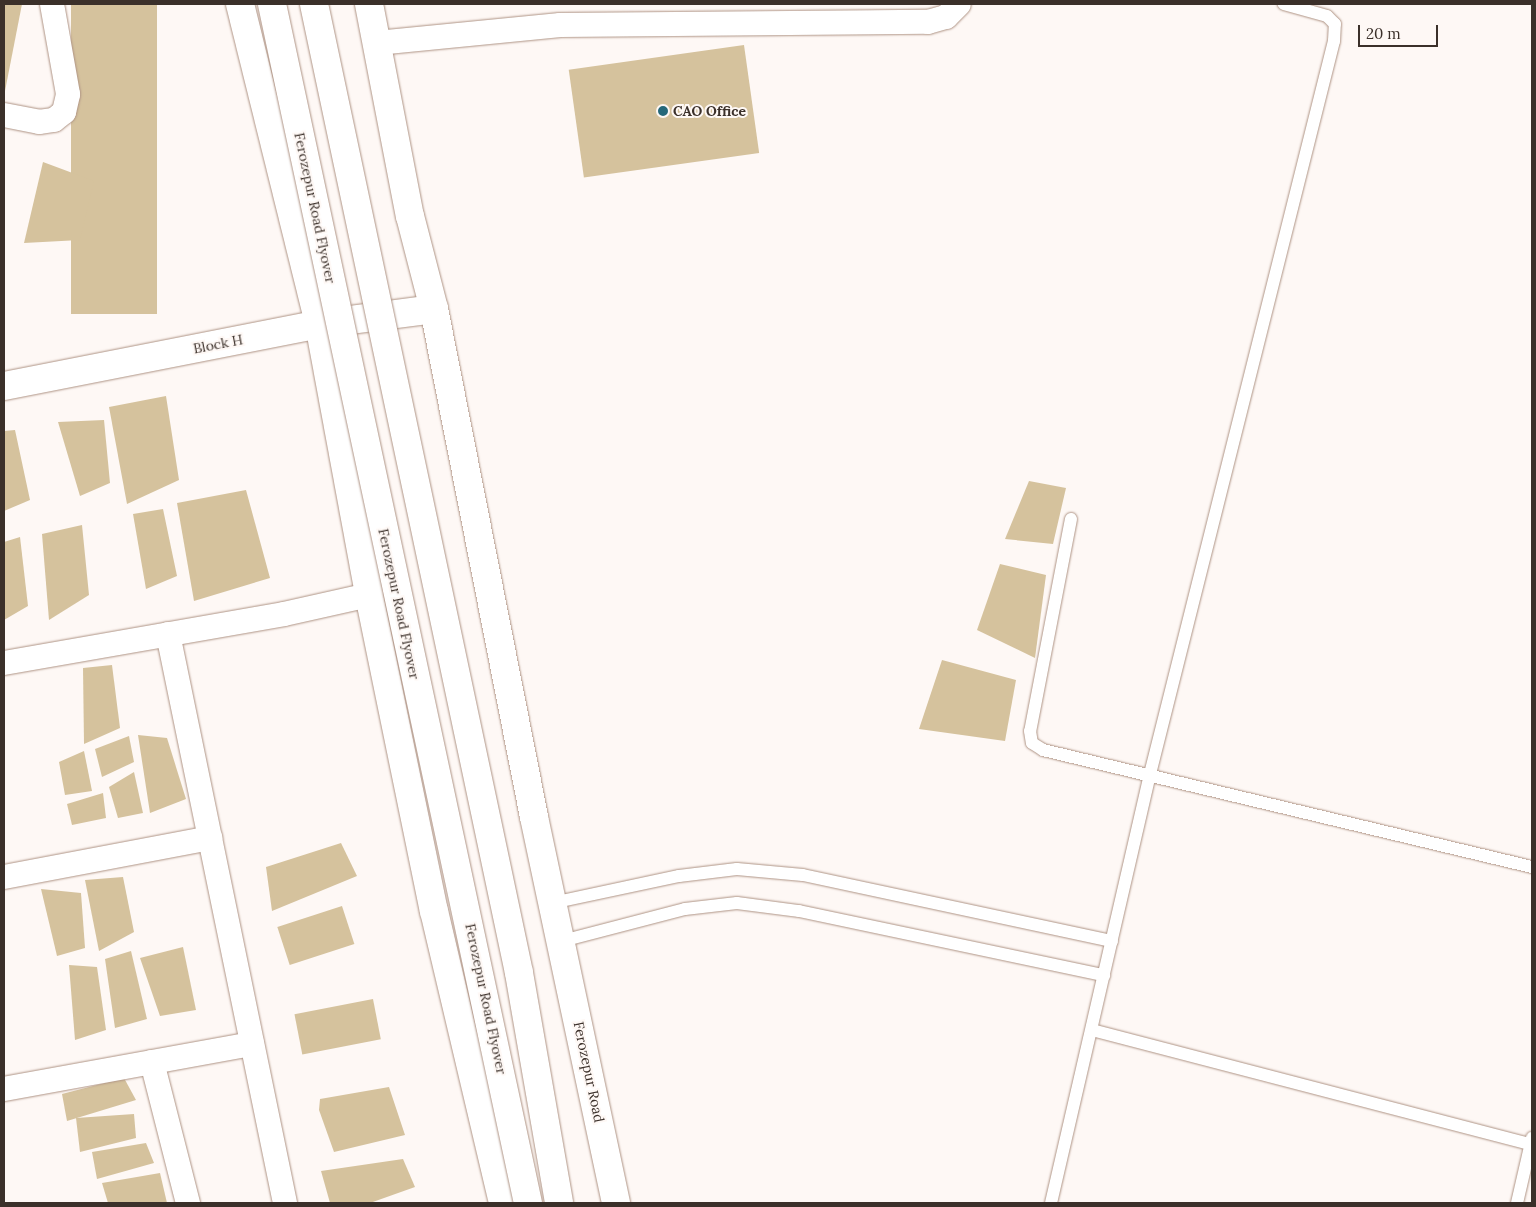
<!DOCTYPE html>
<style>
body{margin:0}
#map{position:relative;width:1536px;height:1207px;overflow:hidden;background:#fef8f5;font-family:Lora,serif}
div>[style]{position:absolute}
.building>*{inset:0;background:#d5c29d;transform-origin:0 0}
.roads{filter:drop-shadow(0 0 1px #ae9384) drop-shadow(0 0 1px #ae9384)}
.service>*{height:12px;margin:-6px;padding:0 6px;transform-origin:6px;border-radius:6px;background:#fff}
.minor>*{height:24px;margin:-12px;padding:0 12px;transform-origin:12px;border-radius:12px;background:#fff}
.tertiary>*{height:28px;margin:-14px;padding:0 14px;transform-origin:14px;border-radius:14px;background:#fff}
.secondary>*{height:28px;margin:-14px;padding:0 14px;transform-origin:14px;border-radius:14px;background:#fff}
.bridges{filter:drop-shadow(0 0 1px #ae9384) drop-shadow(0 0 1px #ae9384)}
.trunk-bridge>*{height:28px;margin:-14px;padding:0 14px;transform-origin:14px;border-radius:14px;background:#fff}
.dots>*{width:14px;height:14px;translate:-50% -50%;box-sizing:border-box;border:2px solid #fef8f5;border-radius:50%}
span{translate:-50% -50%;white-space:nowrap;text-align:center;line-height:1.15;-webkit-text-stroke:4px #fef8f5;paint-order:stroke}
.poi-label{font-size:14px;color:#3b302a;font-weight:700}
.left{translate:0 -50%;text-align:left}
.street-label{font-size:14px;color:#3b302a}
.frame{position:absolute;inset:0;border:5px solid #3b302a;pointer-events:none}
.scale{position:absolute;left:1358px;top:25px;width:80px;height:22px;box-sizing:border-box;border:2px solid #3b302a;border-top:0;padding-left:6px;font-size:15px;line-height:18px;white-space:nowrap;color:#3b302a;-webkit-text-stroke:4px #fef8f5;paint-order:stroke}
</style>
<div id="map">
<div class="building">
<div style="clip-path:polygon(4px 4px,22px 4px,5px 91px,4px 91px)"></div>
<div style="left:71px;top:4px;width:86px;height:310px"></div>
<div style="left:744px;top:45px;width:109px;height:177px;rotate:82deg"></div>
<div style="clip-path:polygon(43px 162px,94px 181px,80px 240px,24px 243px)"></div>
<div style="clip-path:polygon(166px 396px,179px 480px,127px 504px,109px 407px)"></div>
<div style="clip-path:polygon(104px 420px,110px 483px,80px 496px,58px 422px)"></div>
<div style="clip-path:polygon(15px 430px,30px 500px,4px 511px,4px 431px)"></div>
<div style="clip-path:polygon(1029px 481px,1066px 488px,1053px 544px,1005px 539px)"></div>
<div style="clip-path:polygon(246px 490px,270px 578px,194px 601px,177px 503px)"></div>
<div style="clip-path:polygon(163px 509px,177px 576px,146px 589px,133px 514px)"></div>
<div style="clip-path:polygon(82px 525px,89px 595px,49px 620px,42px 534px)"></div>
<div style="clip-path:polygon(20px 537px,28px 606px,4px 620px,4px 542px)"></div>
<div style="clip-path:polygon(1000px 564px,1046px 575px,1035px 658px,977px 630px)"></div>
<div style="clip-path:polygon(942px 660px,1016px 680px,1005px 741px,919px 729px)"></div>
<div style="clip-path:polygon(112px 665px,120px 728px,84px 744px,83px 668px)"></div>
<div style="clip-path:polygon(138px 735px,167px 738px,186px 799px,150px 813px)"></div>
<div style="clip-path:polygon(129px 736px,134px 762px,102px 777px,95px 749px)"></div>
<div style="clip-path:polygon(84px 751px,92px 791px,65px 795px,59px 762px)"></div>
<div style="clip-path:polygon(134px 772px,143px 813px,118px 818px,109px 787px)"></div>
<div style="clip-path:polygon(103px 793px,106px 818px,72px 825px,67px 804px)"></div>
<div style="clip-path:polygon(341px 843px,357px 876px,272px 911px,266px 867px)"></div>
<div style="clip-path:polygon(123px 877px,134px 932px,99px 951px,85px 880px)"></div>
<div style="clip-path:polygon(41px 889px,81px 893px,85px 948px,57px 956px)"></div>
<div style="left:342px;top:906px;width:40px;height:68px;rotate:72deg"></div>
<div style="clip-path:polygon(183px 947px,196px 1010px,160px 1016px,140px 958px)"></div>
<div style="clip-path:polygon(131px 951px,147px 1019px,115px 1028px,105px 959px)"></div>
<div style="clip-path:polygon(69px 965px,97px 967px,106px 1030px,75px 1040px)"></div>
<div style="left:373px;top:999px;width:41px;height:80px;rotate:79deg"></div>
<div style="clip-path:polygon(124px 1078px,136px 1100px,67px 1121px,62px 1094px)"></div>
<div style="clip-path:polygon(389px 1087px,405px 1135px,334px 1152px,319px 1110px,320px 1099px)"></div>
<div style="clip-path:polygon(134px 1114px,136px 1138px,80px 1152px,76px 1118px)"></div>
<div style="clip-path:polygon(146px 1143px,154px 1163px,97px 1179px,92px 1152px)"></div>
<div style="clip-path:polygon(403px 1159px,415px 1187px,370px 1203px,330px 1203px,321px 1171px)"></div>
<div style="clip-path:polygon(160px 1173px,167px 1203px,108px 1203px,102px 1183px)"></div>
</div>
<div class="roads">
<div class="service">
<div style="left:1071px;top:519px;width:216px;rotate:100.9deg"></div>
<div style="left:1030px;top:731px;width:12px;rotate:81deg"></div>
<div style="left:1032px;top:743px;width:13px;rotate:32deg"></div>
<div style="left:1043px;top:750px;width:503px;rotate:13.46deg"></div>
<div style="left:552px;top:903px;width:130px;rotate:-12deg"></div>
<div style="left:679px;top:876px;width:58px;rotate:-6.9deg"></div>
<div style="left:737px;top:869px;width:66px;rotate:5.2deg"></div>
<div style="left:803px;top:875px;width:316px;rotate:12.1deg"></div>
<div style="left:562px;top:941px;width:127px;rotate:-14.6deg"></div>
<div style="left:685px;top:909px;width:52px;rotate:-6.6deg"></div>
<div style="left:737px;top:903px;width:63px;rotate:7.4deg"></div>
<div style="left:799px;top:911px;width:312px;rotate:11.9deg"></div>
<div style="left:1092px;top:1030px;width:455px;rotate:14.6deg"></div>
<div style="left:1051px;top:1203px;width:440px;rotate:-77deg"></div>
<div style="left:1150px;top:774px;width:756px;rotate:-75.91deg"></div>
<div style="left:1334px;top:41px;width:17px;rotate:-87deg"></div>
<div style="left:1335px;top:24px;width:11px;rotate:-135deg"></div>
<div style="left:1327px;top:16px;width:45px;rotate:-164.4deg"></div>
<div style="left:1517px;top:1203px;width:67px;rotate:-77deg"></div>
</div>
<div class="minor">
<div style="left:377px;top:43px;width:184px;rotate:-5.6deg"></div>
<div style="left:560px;top:25px;width:368px;rotate:-0.5deg"></div>
<div style="left:928px;top:22px;width:19px;rotate:-16deg"></div>
<div style="left:946px;top:17px;width:18px;rotate:-45deg"></div>
<div style="left:4px;top:115px;width:36px;rotate:11deg"></div>
<div style="left:39px;top:122px;width:15px;rotate:-8deg"></div>
<div style="left:54px;top:120px;width:13px;rotate:-39deg"></div>
<div style="left:64px;top:112px;width:18px;rotate:-77deg"></div>
<div style="left:68px;top:94px;width:91px;rotate:-100.1deg"></div>
<div style="left:168px;top:634px;width:581px;rotate:78.38deg"></div>
<div style="left:4px;top:663px;width:284px;rotate:-9.9deg"></div>
<div style="left:284px;top:614px;width:87px;rotate:-12.6deg"></div>
<div style="left:4px;top:877px;width:210px;rotate:-10.7deg"></div>
<div style="left:152px;top:1062px;width:146px;rotate:75.7deg"></div>
<div style="left:4px;top:1089px;width:252px;rotate:-10.3deg"></div>
</div>
<div class="tertiary">
<div style="left:4px;top:386px;width:321px;rotate:-11.1deg"></div>
<div style="left:319px;top:324px;width:116px;rotate:-7.4deg"></div>
</div>
<div class="secondary">
<div style="left:240px;top:4px;width:330px;rotate:76.1deg"></div>
<div style="left:319px;top:324px;width:276px;rotate:79.5deg"></div>
<div style="left:369px;top:595px;width:323px;rotate:78.4deg"></div>
<div style="left:434px;top:911px;width:300px;rotate:76.7deg"></div>
<div style="left:369px;top:4px;width:216px;rotate:79.1deg"></div>
<div style="left:410px;top:216px;width:96px;rotate:75.5deg"></div>
<div style="left:434px;top:309px;width:518px;rotate:78.86deg"></div>
<div style="left:534px;top:817px;width:395px;rotate:78deg"></div>
</div>
</div>
<div class="bridges">
<div class="trunk-bridge">
<div style="left:272px;top:4px;width:1226px;rotate:77.95deg"></div>
<div style="left:314px;top:4px;width:990px;rotate:78.05deg"></div>
<div style="left:519px;top:973px;width:233px;rotate:80.1deg"></div>
</div>
</div>
<div class="dots">
<div style="left:663px;top:111px;background:#25687a"></div>
</div>
<div class="poi-label">
<span class="left" style="left:673px;top:111px">CAO Office</span>
</div>
<div class="street-label">
<span style="left:315px;top:208px;rotate:78deg">Ferozepur Road Flyover</span>
<span style="left:218px;top:344px;rotate:-11deg">Block H</span>
<span style="left:399px;top:604px;rotate:78deg">Ferozepur Road Flyover</span>
<span style="left:486px;top:999px;rotate:78deg">Ferozepur Road Flyover</span>
<span style="left:589px;top:1072px;rotate:78deg">Ferozepur Road</span>
</div>
<div class="frame"></div>
<div class="scale">20 m</div>
</div>
